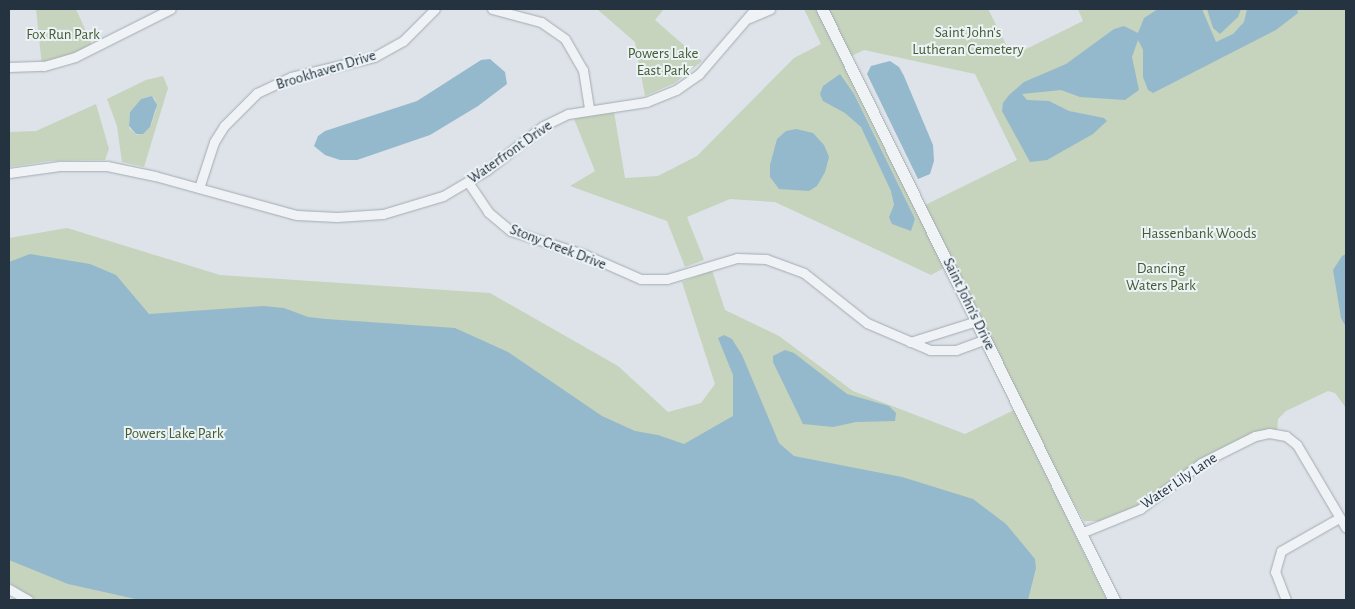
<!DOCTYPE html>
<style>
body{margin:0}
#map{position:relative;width:1355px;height:609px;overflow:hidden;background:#dde3e8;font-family:"Alegreya Sans",sans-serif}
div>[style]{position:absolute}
.green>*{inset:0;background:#c6d3bd}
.water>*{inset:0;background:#94b9cc}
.roads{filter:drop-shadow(0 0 1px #a2abb2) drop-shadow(0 0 1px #a2abb2)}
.minor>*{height:9px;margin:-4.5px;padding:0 4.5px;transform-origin:4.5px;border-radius:4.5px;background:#f0f3f6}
.tertiary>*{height:11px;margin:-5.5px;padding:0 5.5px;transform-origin:5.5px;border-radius:5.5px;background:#f0f3f6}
span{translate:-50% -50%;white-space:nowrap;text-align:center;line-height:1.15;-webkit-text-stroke:4px #ecf2f6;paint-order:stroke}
.park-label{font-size:15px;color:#415d31}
.street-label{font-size:15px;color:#253340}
.frame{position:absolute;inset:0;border:10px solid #253340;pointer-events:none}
</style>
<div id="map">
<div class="green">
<div style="clip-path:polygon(36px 9px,76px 9px,93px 47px,42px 66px)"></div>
<div style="clip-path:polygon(597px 9px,664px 9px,655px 20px,702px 61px,675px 83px,645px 96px,635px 42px)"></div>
<div style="clip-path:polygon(804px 9px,816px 9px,944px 268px,931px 275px,775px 202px,730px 199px,687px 217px,704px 260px,685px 267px,667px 221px,570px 186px,595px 171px,574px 119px,584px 116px,614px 112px,625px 178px,658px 176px,697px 156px,794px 58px,821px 44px)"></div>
<div style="clip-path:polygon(829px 9px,988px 9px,1012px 56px,1083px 21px,1078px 9px,1346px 9px,1346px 408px,1335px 393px,1328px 391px,1286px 411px,1278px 419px,1277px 433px,1269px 433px,1215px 455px,1160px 496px,1108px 521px,1084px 521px,1020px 408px,921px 207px,1017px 160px,975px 74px,864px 50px,847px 58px,824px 12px)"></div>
<div style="clip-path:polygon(evenodd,163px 76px,168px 88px,144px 167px,122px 162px,117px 126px,107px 99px,146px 80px,163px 76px,152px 96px,155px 99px,156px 110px,151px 125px,137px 135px,129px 128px,130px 112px,141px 99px,152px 96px)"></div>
<div style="clip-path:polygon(96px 104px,109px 149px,105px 160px,50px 161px,9px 167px,9px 132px,36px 131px)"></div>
<div style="clip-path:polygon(67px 228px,220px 275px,490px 293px,618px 366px,668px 412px,701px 403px,715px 384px,682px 282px,712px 270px,725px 310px,779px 336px,853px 391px,965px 434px,1014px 410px,1107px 600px,36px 600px,9px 584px,9px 238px)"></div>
</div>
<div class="water">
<div style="clip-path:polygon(1158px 9px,1202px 9px,1216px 42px,1233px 34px,1244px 22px,1247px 9px,1297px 9px,1298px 13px,1276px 30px,1153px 93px,1148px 90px,1143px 77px,1143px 50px,1138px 40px,1132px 57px,1139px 90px,1125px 100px,1080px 97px,1061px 90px,1022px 94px,1027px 100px,1049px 101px,1069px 111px,1104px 118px,1107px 121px,1093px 134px,1047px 160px,1030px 162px,1002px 111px,1003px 103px,1009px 95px,1024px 82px,1066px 64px,1114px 29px,1124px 26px,1138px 33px,1144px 18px)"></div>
<div style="clip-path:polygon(1207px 9px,1241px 9px,1238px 17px,1220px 34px,1213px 28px)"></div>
<div style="clip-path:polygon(490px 59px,505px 72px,507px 84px,478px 106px,430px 135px,357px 160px,340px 160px,325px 155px,314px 146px,318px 136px,325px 131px,417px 101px,481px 60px)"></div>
<div style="clip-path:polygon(890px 61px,899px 67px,904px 76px,933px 145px,934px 161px,930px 174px,918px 179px,867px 74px,871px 66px)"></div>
<div style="clip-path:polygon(840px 74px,854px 94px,915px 219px,911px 231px,892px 224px,889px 217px,894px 205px,891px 191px,861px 127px,845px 113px,823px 101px,820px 94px,823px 86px)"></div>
<div style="clip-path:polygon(152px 96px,157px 105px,150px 127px,143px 134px,136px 134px,129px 126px,130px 112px,141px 99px)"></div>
<div style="clip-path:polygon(796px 129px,813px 133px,824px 145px,829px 157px,825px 172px,817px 186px,809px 191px,779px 189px,770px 177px,770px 165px,777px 139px,786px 131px)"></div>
<div style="clip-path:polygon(30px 254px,90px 264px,116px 275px,149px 314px,263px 306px,284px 308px,308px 317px,326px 319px,455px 328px,508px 352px,602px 416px,635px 431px,658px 435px,684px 444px,733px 416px,733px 375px,718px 338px,724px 335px,732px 339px,742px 355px,779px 443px,794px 456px,902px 477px,973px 499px,1006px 524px,1035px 559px,1036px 568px,1028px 600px,140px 600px,68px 584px,9px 560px,9px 262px)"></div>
<div style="clip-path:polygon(1346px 254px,1346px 327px,1341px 318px,1333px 270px,1342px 256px)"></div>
<div style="clip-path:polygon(785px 350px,794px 353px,847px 394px,889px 406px,896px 413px,895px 421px,856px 422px,833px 427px,803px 424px,773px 362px,773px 356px)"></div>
</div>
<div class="roads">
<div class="minor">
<div style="left:492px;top:9px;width:51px;rotate:14.9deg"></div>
<div style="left:541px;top:22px;width:29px;rotate:35deg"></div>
<div style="left:565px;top:39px;width:36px;rotate:60deg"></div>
<div style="left:583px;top:70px;width:39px;rotate:81deg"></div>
<div style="left:749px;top:18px;width:23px;rotate:-23deg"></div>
<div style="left:9px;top:67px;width:35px;rotate:-2deg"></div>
<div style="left:44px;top:66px;width:32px;rotate:-16deg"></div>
<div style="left:75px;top:57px;width:107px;rotate:-26.6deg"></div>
<div style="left:9px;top:173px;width:51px;rotate:-7.8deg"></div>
<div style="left:60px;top:166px;width:47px"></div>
<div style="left:107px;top:166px;width:49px;rotate:11.8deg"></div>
<div style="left:155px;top:176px;width:147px;rotate:15.4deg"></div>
<div style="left:297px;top:215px;width:40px;rotate:2.9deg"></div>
<div style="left:337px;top:217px;width:46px;rotate:-3.7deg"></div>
<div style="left:383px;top:214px;width:63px;rotate:-16.7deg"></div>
<div style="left:443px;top:196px;width:51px;rotate:-30.6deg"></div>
<div style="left:487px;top:170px;width:71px;rotate:-38.2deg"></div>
<div style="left:543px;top:126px;width:28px;rotate:-26deg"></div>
<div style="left:568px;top:114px;width:79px;rotate:-8.7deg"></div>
<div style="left:646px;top:102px;width:32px;rotate:-22deg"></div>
<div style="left:676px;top:90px;width:28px;rotate:-35deg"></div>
<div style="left:699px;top:74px;width:86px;rotate:-49.3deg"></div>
<div style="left:468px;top:182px;width:36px;rotate:56deg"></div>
<div style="left:488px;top:212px;width:30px;rotate:40deg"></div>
<div style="left:511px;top:231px;width:79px;rotate:17.7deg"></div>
<div style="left:586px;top:255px;width:60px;rotate:23.6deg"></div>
<div style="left:641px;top:279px;width:26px"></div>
<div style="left:667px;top:279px;width:73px;rotate:-16.7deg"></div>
<div style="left:737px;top:258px;width:29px;rotate:2deg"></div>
<div style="left:766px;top:259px;width:40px;rotate:20.2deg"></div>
<div style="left:804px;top:273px;width:80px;rotate:38.4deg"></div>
<div style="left:867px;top:323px;width:69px;rotate:23.2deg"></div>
<div style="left:930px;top:350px;width:26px"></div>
<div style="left:956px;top:350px;width:32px;rotate:-20deg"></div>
<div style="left:199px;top:188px;width:48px;rotate:-71.9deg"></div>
<div style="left:214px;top:142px;width:19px;rotate:-58deg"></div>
<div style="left:224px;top:126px;width:47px;rotate:-45deg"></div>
<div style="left:257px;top:93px;width:38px;rotate:-25deg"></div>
<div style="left:291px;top:77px;width:85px;rotate:-13.5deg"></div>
<div style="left:374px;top:57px;width:33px;rotate:-29deg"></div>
<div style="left:403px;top:41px;width:45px;rotate:-45deg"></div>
<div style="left:910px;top:342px;width:70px;rotate:-17.4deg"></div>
<div style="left:1081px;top:533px;width:64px;rotate:-22.1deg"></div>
<div style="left:1140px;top:509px;width:76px;rotate:-37deg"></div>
<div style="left:1201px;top:463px;width:60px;rotate:-26.6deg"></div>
<div style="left:1255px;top:436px;width:14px;rotate:-12deg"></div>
<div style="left:1269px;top:433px;width:17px;rotate:10deg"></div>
<div style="left:1286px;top:436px;width:14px;rotate:39deg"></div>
<div style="left:1297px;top:445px;width:96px;rotate:59.4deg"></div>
<div style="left:9px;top:589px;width:22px;rotate:30deg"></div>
<div style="left:1286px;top:600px;width:30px;rotate:-111deg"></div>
<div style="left:1275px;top:572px;width:22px;rotate:-74deg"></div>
<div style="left:1281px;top:551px;width:67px;rotate:-29.6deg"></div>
</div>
<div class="tertiary">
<div style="left:822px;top:9px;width:659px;rotate:63.71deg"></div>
</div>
</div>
<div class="park-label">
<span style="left:968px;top:41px">Saint John's<br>Lutheran Cemetery</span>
<span style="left:63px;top:35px">Fox Run Park</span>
<span style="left:663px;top:62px">Powers Lake<br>East Park</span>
<span style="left:1199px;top:234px">Hassenbank Woods</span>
<span style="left:1161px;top:277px">Dancing<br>Waters Park</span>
<span style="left:174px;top:434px">Powers Lake Park</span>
</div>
<div class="street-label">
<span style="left:326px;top:70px;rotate:-17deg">Brookhaven Drive</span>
<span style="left:510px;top:152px;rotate:-35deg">Waterfront Drive</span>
<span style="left:558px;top:247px;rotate:21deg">Stony Creek Drive</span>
<span style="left:969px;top:304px;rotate:64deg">Saint John's Drive</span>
<span style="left:1179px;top:481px;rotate:-34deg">Water Lily Lane</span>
</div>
<div class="frame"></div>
</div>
